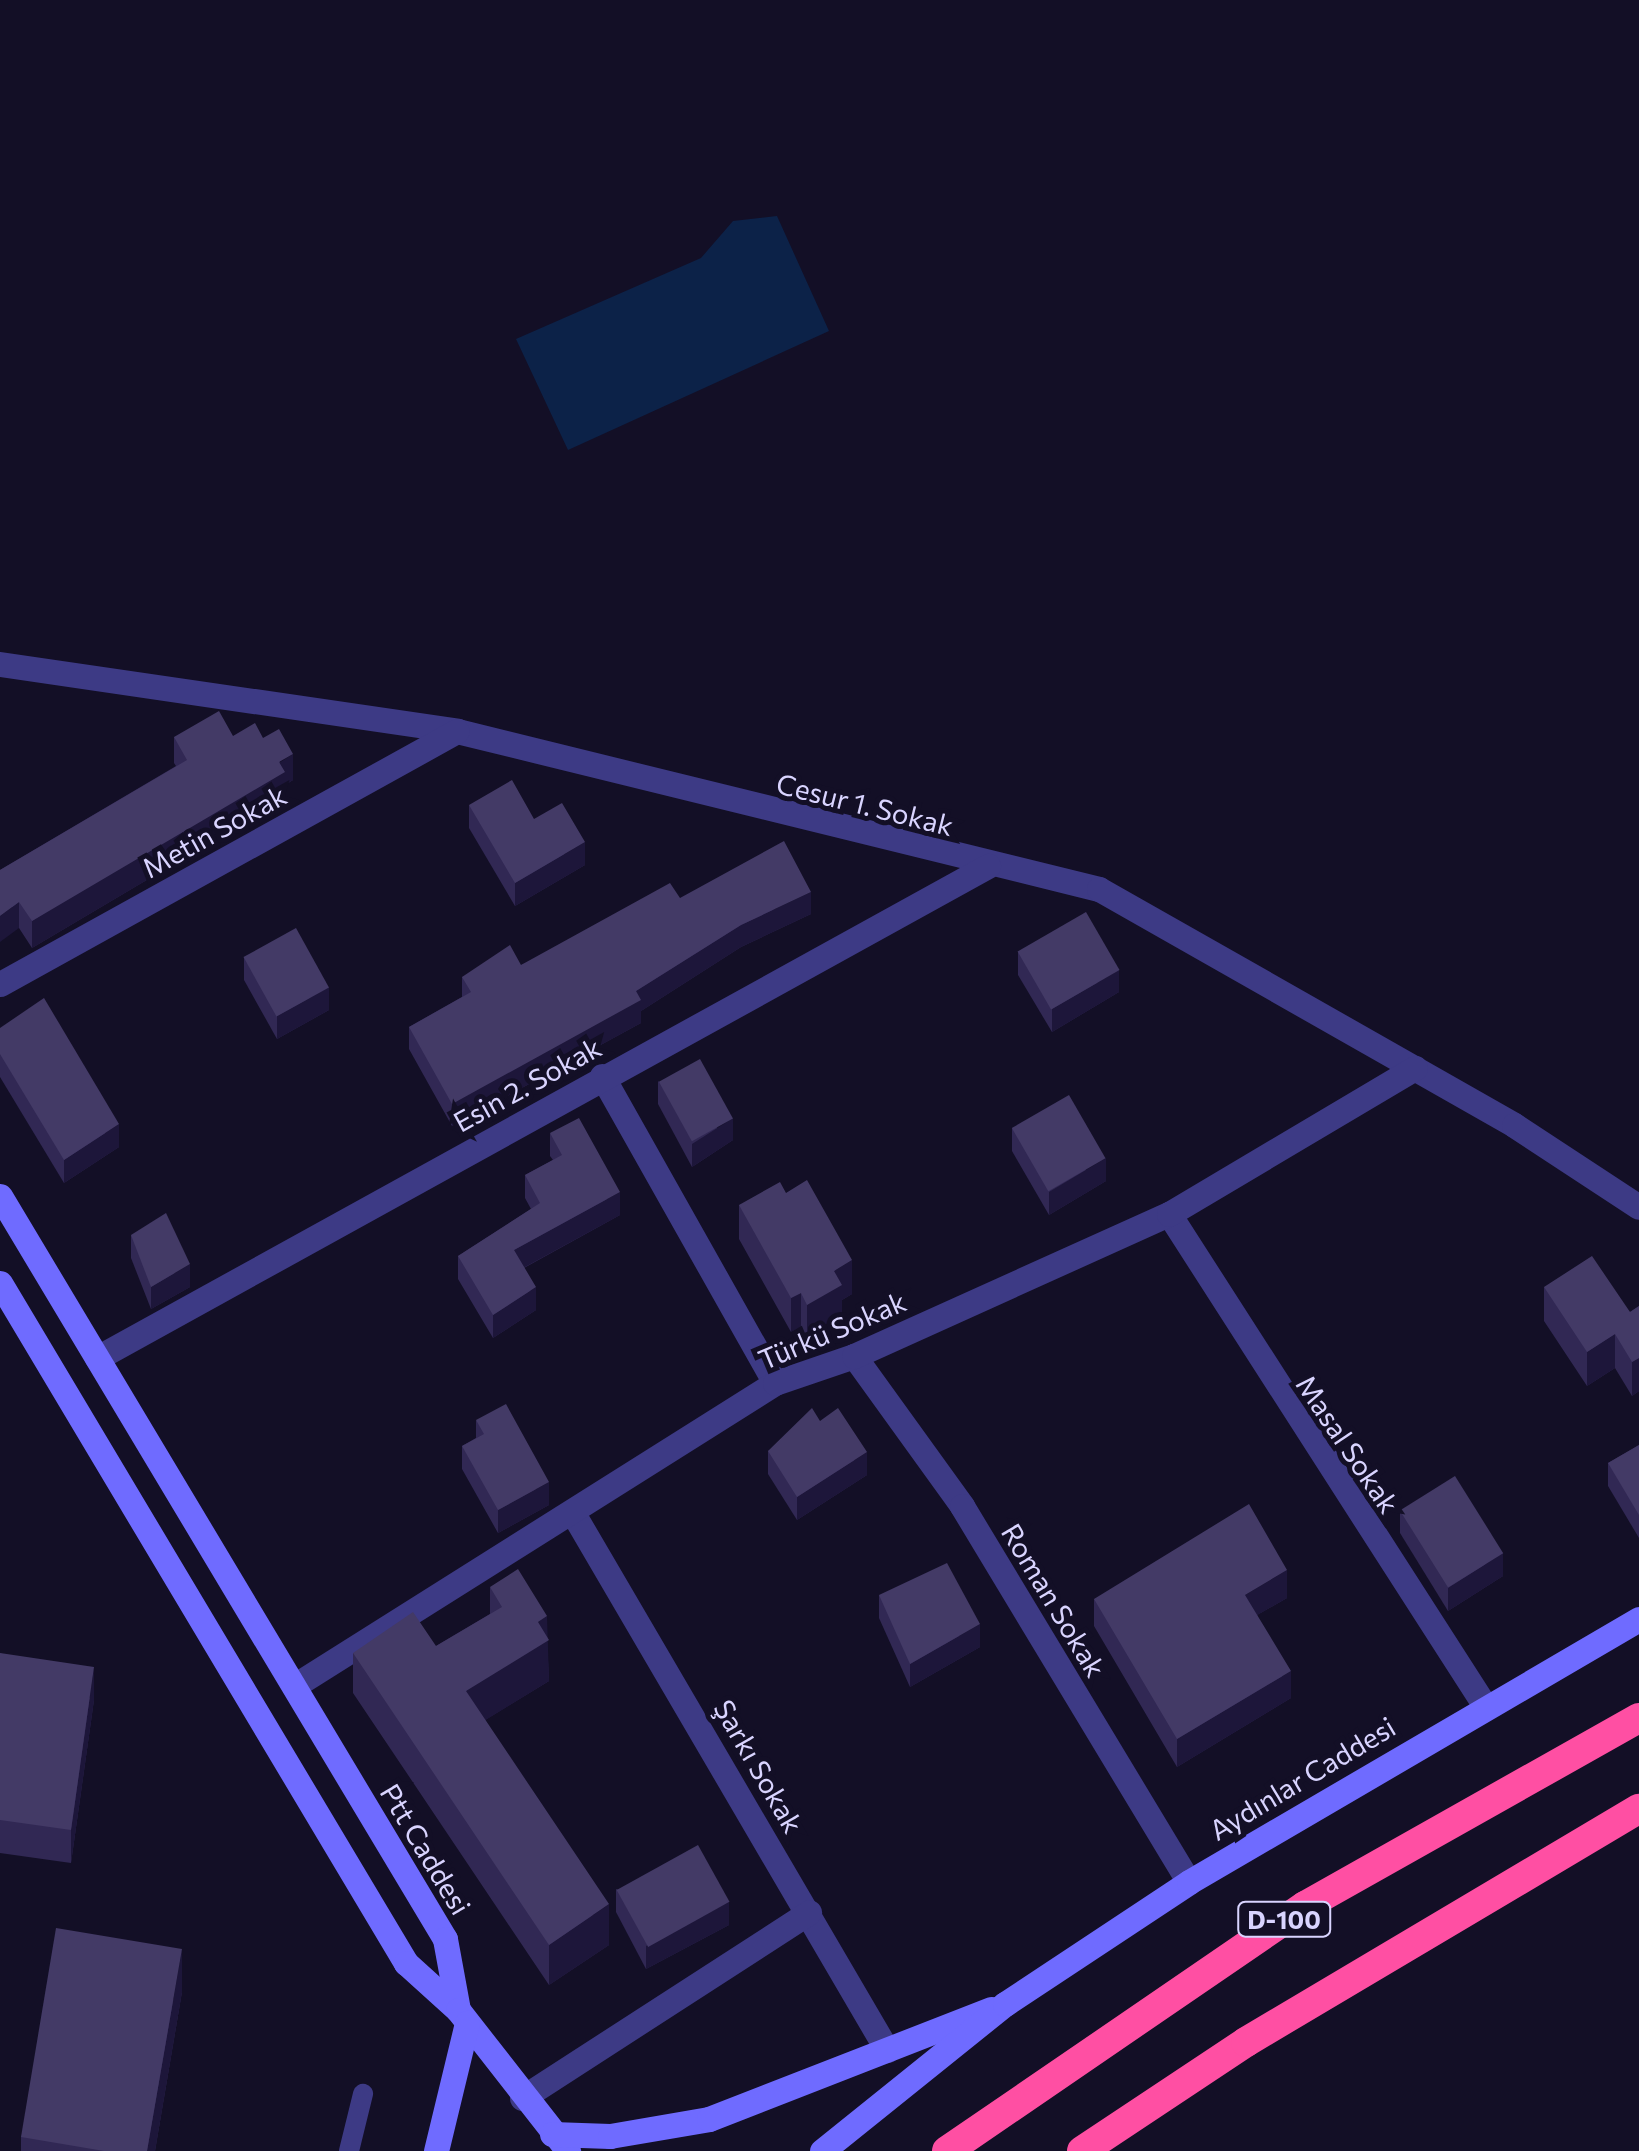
<!DOCTYPE html>
<meta charset="utf-8">
<style>
body{margin:0}
#map{position:relative;width:1639px;height:2151px;overflow:hidden;background:#130f26;font-family:Commissioner,sans-serif}
div>[style]{position:absolute}
.water>*{inset:0;background:#0c2248}
.lane>*{height:20px;margin:-10px;padding:0 10px;transform-origin:10px;border-radius:10px;background:#3d3a85}
.street>*{height:25px;margin:-12.5px;padding:0 12.5px;transform-origin:12.5px;border-radius:12.5px;background:#3d3a85}
.secondary>*{height:25px;margin:-12.5px;padding:0 12.5px;transform-origin:12.5px;border-radius:12.5px;background:#6f6bff}
.highway>*{height:30px;margin:-15px;padding:0 15px;transform-origin:15px;border-radius:15px;background:#ff4fa3}
.wall>*{inset:0;background:#312854}
.shaded-wall>*{inset:0;background:#1d163a}
.building>*{inset:0;background:#433a66;transform-origin:0 0}
span{translate:-50% -50%;white-space:nowrap;text-align:center;line-height:1.15;-webkit-text-stroke:10px #130f26;paint-order:stroke}
.shield-label span{padding:2px 8px;background:#130f26;border:2px solid;border-radius:8px;-webkit-text-stroke-width:0}
.shield-label{font-size:25px;color:#d9d4ff;font-weight:700}
.street-label{font-size:28px;color:#d9d4ff}
</style>
<div id="map">
<div class="water">
<div style="clip-path:polygon(777px 216px,829px 331px,568px 450px,516px 339px,701px 258px,733px 221px)"></div>
</div>
<div class="lane">
<div style="left:349px;top:2151px;width:59px;rotate:-76.2deg"></div>
</div>
<div class="street">
<div style="left:0;top:664px;width:462px;rotate:8.3deg"></div>
<div style="left:457px;top:731px;width:661px;rotate:13.83deg"></div>
<div style="left:1099px;top:889px;width:477px;rotate:29.6deg"></div>
<div style="left:1514px;top:1125px;width:149px;rotate:33.3deg"></div>
<div style="left:0;top:984px;width:522px;rotate:-28.97deg"></div>
<div style="left:602px;top:1076px;width:352px;rotate:60.6deg"></div>
<div style="left:1169px;top:1214px;width:581px;rotate:57.29deg"></div>
<div style="left:854px;top:1356px;width:185px;rotate:54.2deg"></div>
<div style="left:962px;top:1506px;width:439px;rotate:58.9deg"></div>
<div style="left:97px;top:1358px;width:1018px;rotate:-28.91deg"></div>
<div style="left:574px;top:1515px;width:620px;rotate:59.67deg"></div>
<div style="left:294px;top:1686px;width:568px;rotate:-32.21deg"></div>
<div style="left:775px;top:1383px;width:83px;rotate:-18.9deg"></div>
<div style="left:854px;top:1356px;width:346px;rotate:-24.3deg"></div>
<div style="left:1169px;top:1214px;width:286px;rotate:-30.7deg"></div>
<div style="left:522px;top:2098px;width:342px;rotate:-32.9deg"></div>
</div>
<div class="secondary">
<div style="left:0;top:1196px;width:866px;rotate:59.08deg"></div>
<div style="left:445px;top:1939px;width:72px;rotate:79.6deg"></div>
<div style="left:0;top:1283px;width:792px;rotate:59.16deg"></div>
<div style="left:406px;top:1963px;width:70px;rotate:42.1deg"></div>
<div style="left:458px;top:2010px;width:179px;rotate:52deg"></div>
<div style="left:552px;top:2134px;width:58px;rotate:2deg"></div>
<div style="left:610px;top:2136px;width:100px;rotate:-9.7deg"></div>
<div style="left:709px;top:2119px;width:303px;rotate:-21.3deg"></div>
<div style="left:436px;top:2151px;width:132px;rotate:-76.4deg"></div>
<div style="left:822px;top:2151px;width:235px;rotate:-38.8deg"></div>
<div style="left:1005px;top:2004px;width:221px;rotate:-33.5deg"></div>
<div style="left:1189px;top:1882px;width:521px;rotate:-30.3deg"></div>
</div>
<div class="highway">
<div style="left:947px;top:2151px;width:434px;rotate:-34.4deg"></div>
<div style="left:1305px;top:1906px;width:383px;rotate:-29.4deg"></div>
<div style="left:1082px;top:2151px;width:197px;rotate:-33.6deg"></div>
<div style="left:1246px;top:2042px;width:457px;rotate:-30.7deg"></div>
</div>
<div class="wall">
<div style="clip-path:polygon(233px 736px,263px 738px,293px 780px,285px 785px,285px 798px,32px 948px,19px 928px,0 870px,176px 766px,174px 763px,174px 737px)"></div>
<div style="clip-path:polygon(469px 805px,585px 865px,515px 906px,469px 828px)"></div>
<div style="clip-path:polygon(680px 898px,811px 914px,741px 947px,641px 1011px,641px 1023px,452px 1126px,409px 1049px,409px 1027px,462px 997px,462px 977px,521px 965px)"></div>
<div style="clip-path:polygon(1018px 952px,1119px 992px,1052px 1032px,1018px 975px)"></div>
<div style="clip-path:polygon(244px 957px,329px 1010px,277px 1039px,244px 980px)"></div>
<div style="clip-path:polygon(0 1028px,119px 1147px,64px 1183px,0 1077px)"></div>
<div style="clip-path:polygon(658px 1081px,733px 1140px,692px 1167px,658px 1104px)"></div>
<div style="clip-path:polygon(1012px 1128px,1106px 1181px,1049px 1215px,1012px 1151px)"></div>
<div style="clip-path:polygon(550px 1133px,620px 1215px,524px 1268px,536px 1310px,493px 1338px,458px 1279px,458px 1256px,531px 1209px,525px 1198px,525px 1175px,553px 1160px,550px 1156px)"></div>
<div style="clip-path:polygon(786px 1193px,852px 1294px,842px 1300px,842px 1319px,807px 1338px,801px 1327px,791px 1332px,739px 1239px,739px 1205px)"></div>
<div style="clip-path:polygon(131px 1235px,190px 1287px,151px 1309px,131px 1258px)"></div>
<div style="clip-path:polygon(1544px 1287px,1630px 1312px,1639px 1306px,1639px 1391px,1632px 1396px,1615px 1368px,1587px 1386px,1544px 1321px)"></div>
<div style="clip-path:polygon(476px 1420px,549px 1505px,498px 1533px,462px 1469px,462px 1446px,476px 1438px)"></div>
<div style="clip-path:polygon(820px 1421px,867px 1475px,797px 1520px,768px 1474px,768px 1451px)"></div>
<div style="clip-path:polygon(1639px 1445px,1639px 1538px,1608px 1486px,1608px 1463px)"></div>
<div style="clip-path:polygon(1400px 1511px,1503px 1576px,1448px 1611px,1400px 1533px)"></div>
<div style="clip-path:polygon(490px 1587px,547px 1638px,549px 1681px,485px 1720px,609px 1945px,549px 1985px,353px 1693px,353px 1653px,436px 1646px,490px 1614px)"></div>
<div style="clip-path:polygon(879px 1595px,980px 1647px,910px 1687px,879px 1618px)"></div>
<div style="clip-path:polygon(1287px 1598px,1257px 1615px,1291px 1698px,1177px 1767px,1094px 1626px,1094px 1599px)"></div>
<div style="clip-path:polygon(0 1653px,94px 1700px,71px 1863px,0 1853px)"></div>
<div style="clip-path:polygon(616px 1889px,729px 1925px,646px 1969px,616px 1912px)"></div>
<div style="clip-path:polygon(182px 1992px,155px 2151px,21px 2151px,21px 2137px)"></div>
</div>
<div class="shaded-wall">
<div style="clip-path:polygon(293px 754px,293px 780px,285px 785px,285px 798px,32px 948px,32px 921px)"></div>
<div style="clip-path:polygon(585px 842px,585px 865px,515px 906px,515px 883px)"></div>
<div style="clip-path:polygon(811px 892px,811px 914px,741px 947px,641px 1011px,641px 1023px,452px 1126px,452px 1104px,636px 991px,741px 925px)"></div>
<div style="clip-path:polygon(19px 902px,19px 928px,0 942px,0 916px)"></div>
<div style="clip-path:polygon(1119px 970px,1119px 992px,1052px 1032px,1052px 1009px)"></div>
<div style="clip-path:polygon(329px 987px,329px 1010px,277px 1039px,277px 1016px)"></div>
<div style="clip-path:polygon(733px 1118px,733px 1140px,692px 1167px,692px 1144px)"></div>
<div style="clip-path:polygon(119px 1124px,119px 1147px,64px 1183px,64px 1160px)"></div>
<div style="clip-path:polygon(1106px 1158px,1106px 1181px,1049px 1215px,1049px 1192px)"></div>
<div style="clip-path:polygon(620px 1192px,620px 1215px,514px 1273px,514px 1250px)"></div>
<div style="clip-path:polygon(852px 1260px,852px 1294px,842px 1300px,842px 1319px,807px 1338px,807px 1305px,834px 1271px)"></div>
<div style="clip-path:polygon(190px 1264px,190px 1287px,151px 1309px,151px 1287px)"></div>
<div style="clip-path:polygon(536px 1287px,536px 1310px,493px 1338px,493px 1315px)"></div>
<div style="clip-path:polygon(801px 1293px,801px 1327px,791px 1332px,791px 1298px)"></div>
<div style="clip-path:polygon(1615px 1334px,1615px 1368px,1587px 1386px,1587px 1352px)"></div>
<div style="clip-path:polygon(1639px 1358px,1639px 1391px,1632px 1396px,1632px 1362px)"></div>
<div style="clip-path:polygon(867px 1452px,867px 1475px,797px 1520px,797px 1497px)"></div>
<div style="clip-path:polygon(549px 1482px,549px 1505px,498px 1533px,498px 1510px)"></div>
<div style="clip-path:polygon(1503px 1553px,1503px 1576px,1448px 1611px,1448px 1588px)"></div>
<div style="clip-path:polygon(1287px 1570px,1287px 1598px,1245px 1622px,1245px 1595px)"></div>
<div style="clip-path:polygon(547px 1616px,549px 1681px,466px 1732px,466px 1691px,538px 1622px)"></div>
<div style="clip-path:polygon(980px 1624px,980px 1647px,910px 1687px,910px 1664px)"></div>
<div style="clip-path:polygon(94px 1667px,94px 1700px,71px 1863px,71px 1830px)"></div>
<div style="clip-path:polygon(1291px 1671px,1291px 1698px,1177px 1767px,1177px 1739px)"></div>
<div style="clip-path:polygon(729px 1902px,729px 1925px,646px 1969px,646px 1946px)"></div>
<div style="clip-path:polygon(609px 1904px,609px 1945px,549px 1985px,549px 1945px)"></div>
<div style="clip-path:polygon(182px 1949px,182px 1992px,155px 2151px,147px 2151px)"></div>
</div>
<div class="building">
<div style="clip-path:polygon(219px 711px,233px 736px,255px 723px,263px 738px,279px 729px,293px 754px,279px 762px,285px 772px,32px 921px,19px 902px,0 916px,0 870px,187px 760px,174px 737px)"></div>
<div style="clip-path:polygon(512px 780px,534px 819px,562px 803px,585px 842px,515px 883px,469px 805px)"></div>
<div style="clip-path:polygon(784px 841px,811px 892px,741px 925px,636px 991px,641px 1000px,452px 1104px,409px 1027px,471px 992px,462px 977px,510px 945px,521px 965px,670px 883px,680px 898px)"></div>
<div style="left:1086px;top:912px;width:67px;height:79px;rotate:60deg"></div>
<div style="left:296px;top:928px;width:68px;height:60px;rotate:61deg"></div>
<div style="clip-path:polygon(44px 998px,119px 1124px,64px 1160px,0 1054px,0 1028px)"></div>
<div style="left:700px;top:1059px;width:68px;height:47px;rotate:61deg"></div>
<div style="left:1069px;top:1095px;width:73px;height:66px;rotate:60deg"></div>
<div style="clip-path:polygon(579px 1118px,620px 1192px,514px 1250px,536px 1287px,493px 1315px,458px 1256px,540px 1203px,525px 1175px,562px 1155px,550px 1133px)"></div>
<div style="clip-path:polygon(807px 1180px,852px 1260px,834px 1271px,842px 1285px,807px 1305px,801px 1293px,791px 1298px,739px 1205px,780px 1182px,786px 1193px)"></div>
<div style="clip-path:polygon(166px 1213px,190px 1264px,151px 1287px,131px 1235px)"></div>
<div style="clip-path:polygon(1592px 1256px,1630px 1312px,1639px 1306px,1639px 1358px,1632px 1362px,1615px 1334px,1587px 1352px,1544px 1287px)"></div>
<div style="clip-path:polygon(506px 1404px,549px 1482px,498px 1510px,462px 1446px,484px 1434px,476px 1420px)"></div>
<div style="clip-path:polygon(812px 1408px,820px 1421px,838px 1408px,867px 1452px,797px 1497px,768px 1451px)"></div>
<div style="clip-path:polygon(1639px 1445px,1639px 1515px,1608px 1463px)"></div>
<div style="left:1455px;top:1476px;width:91px;height:65px;rotate:58deg"></div>
<div style="clip-path:polygon(1249px 1504px,1287px 1570px,1245px 1595px,1291px 1671px,1177px 1739px,1094px 1599px)"></div>
<div style="clip-path:polygon(947px 1563px,980px 1624px,910px 1664px,879px 1595px)"></div>
<div style="clip-path:polygon(518px 1569px,547px 1616px,538px 1622px,549px 1640px,466px 1691px,609px 1904px,549px 1945px,353px 1653px,413px 1612px,436px 1646px,502px 1607px,490px 1587px)"></div>
<div style="clip-path:polygon(0 1653px,94px 1667px,71px 1830px,0 1820px)"></div>
<div style="left:698px;top:1845px;width:65px;height:93px;rotate:61deg"></div>
<div style="clip-path:polygon(56px 1928px,182px 1949px,147px 2151px,104px 2151px,21px 2137px)"></div>
</div>
<div class="shield-label">
<span style="left:1284px;top:1919px">D-100</span>
</div>
<div class="street-label">
<span style="left:865px;top:804px;rotate:14deg">Cesur 1. Sokak</span>
<span style="left:214px;top:831px;rotate:-29deg">Metin Sokak</span>
<span style="left:527px;top:1084px;rotate:-29deg">Esin 2. Sokak</span>
<span style="left:832px;top:1330px;rotate:-23deg">Türkü Sokak</span>
<span style="left:1348px;top:1444px;rotate:56deg">Masal Sokak</span>
<span style="left:1054px;top:1600px;rotate:59deg">Roman Sokak</span>
<span style="left:759px;top:1766px;rotate:60deg">Şarkı Sokak</span>
<span style="left:1302px;top:1778px;rotate:-31deg">Aydınlar Caddesi</span>
<span style="left:426px;top:1849px;rotate:59deg">Ptt Caddesi</span>
</div>
</div>
